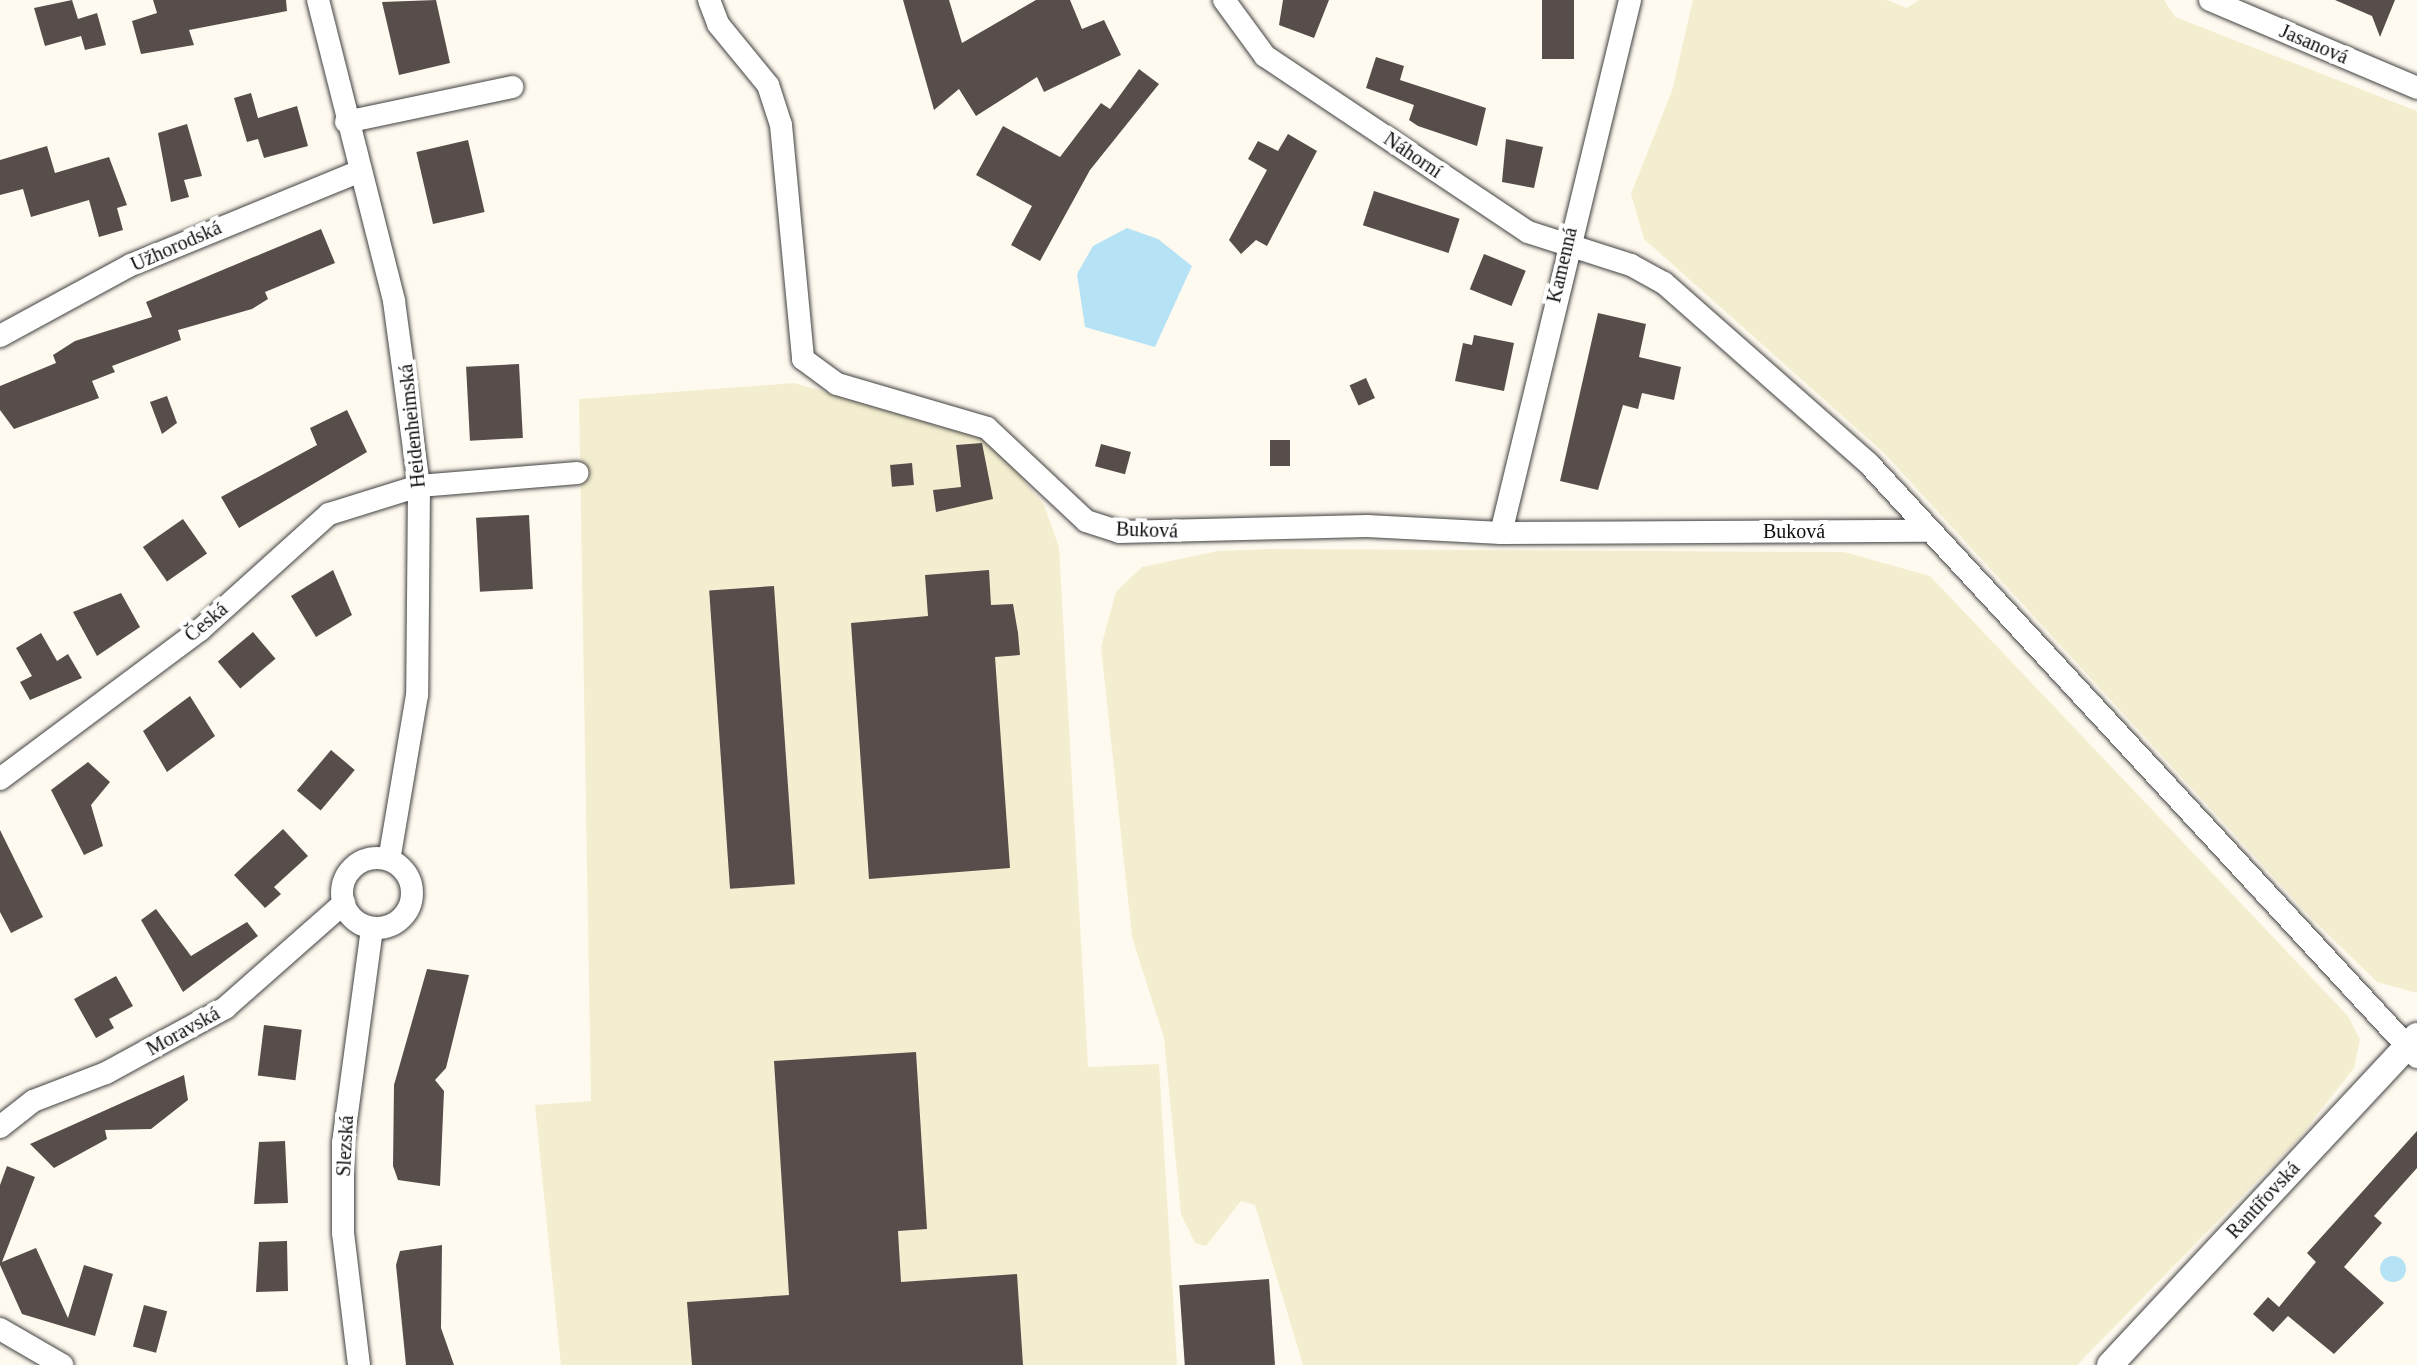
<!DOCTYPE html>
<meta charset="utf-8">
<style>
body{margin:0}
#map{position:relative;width:2417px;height:1365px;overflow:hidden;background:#fffaef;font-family:"Times New Roman",serif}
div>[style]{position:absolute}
.farmland>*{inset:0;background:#f4eed0}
.water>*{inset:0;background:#b5e3f5}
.round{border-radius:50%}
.building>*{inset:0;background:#574e4b;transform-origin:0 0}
.roads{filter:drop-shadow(0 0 2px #414141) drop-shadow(0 0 2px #414141)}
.minor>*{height:22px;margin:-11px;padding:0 11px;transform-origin:11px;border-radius:11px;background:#fff}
.minor>.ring{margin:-11px;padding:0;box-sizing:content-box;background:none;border:22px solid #fff;border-radius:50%}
.tertiary>*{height:26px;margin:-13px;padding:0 13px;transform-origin:13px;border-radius:13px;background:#fff}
span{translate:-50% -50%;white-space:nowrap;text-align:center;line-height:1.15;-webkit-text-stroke:8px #fff;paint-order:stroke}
.street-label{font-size:20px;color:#0e0e0e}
</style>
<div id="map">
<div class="farmland">
<div style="clip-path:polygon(1693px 0,1887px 0,1907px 8px,1919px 0,2164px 0,2175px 17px,2417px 111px,2417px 993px,2377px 982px,2309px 916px,1884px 453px,1644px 239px,1631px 194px,1672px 91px)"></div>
<div style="clip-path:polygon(794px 383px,989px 439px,1044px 505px,1059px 547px,1088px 1067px,1159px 1064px,1177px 1365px,561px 1365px,535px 1105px,591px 1101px,579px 399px)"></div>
<div style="clip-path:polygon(1270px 549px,1844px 552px,1930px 576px,2348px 1016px,2360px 1039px,2354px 1068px,2299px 1138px,2077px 1365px,1303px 1365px,1255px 1205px,1241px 1201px,1206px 1246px,1195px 1243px,1181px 1214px,1164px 1038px,1132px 937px,1101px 647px,1116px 592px,1142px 567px,1218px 551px)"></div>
</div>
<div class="water">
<div style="clip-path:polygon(1127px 228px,1158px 239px,1192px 266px,1155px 347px,1085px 327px,1077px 274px,1093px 246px)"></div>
<div class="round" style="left:2380px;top:1256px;width:26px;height:26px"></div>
</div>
<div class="building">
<div style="clip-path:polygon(72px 0,78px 19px,97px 13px,106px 45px,85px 50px,81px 36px,45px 46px,34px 8px)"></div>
<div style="clip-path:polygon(153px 0,286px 0,287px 11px,189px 30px,194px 45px,141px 54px,132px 21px,157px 13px)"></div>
<div style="clip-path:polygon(436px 0,450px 63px,399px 75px,382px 2px)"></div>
<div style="clip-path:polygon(903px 0,949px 0,962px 43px,1036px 0,1070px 0,1082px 29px,1104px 20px,1121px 55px,1044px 92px,1037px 77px,976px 116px,959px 89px,934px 110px)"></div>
<div style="clip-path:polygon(1283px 0,1329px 0,1314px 38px,1279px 25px)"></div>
<div style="left:1542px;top:0;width:32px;height:59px"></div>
<div style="clip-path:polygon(2335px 0,2395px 0,2380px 37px,2372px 16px)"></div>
<div style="clip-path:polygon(1376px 57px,1404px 66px,1400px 80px,1486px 108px,1477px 146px,1418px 126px,1409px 120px,1414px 105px,1366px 88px)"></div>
<div style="clip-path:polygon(1139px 69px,1159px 84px,1090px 170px,1040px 261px,1011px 245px,1032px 206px,976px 175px,1003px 126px,1060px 157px,1101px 103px,1110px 109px)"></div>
<div style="clip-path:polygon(251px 93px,258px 118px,297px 106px,308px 146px,264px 158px,258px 139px,247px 142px,234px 98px)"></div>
<div style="clip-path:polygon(187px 124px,202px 176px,184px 180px,189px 197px,171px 202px,158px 133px)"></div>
<div style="clip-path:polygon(1288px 134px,1317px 151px,1267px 246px,1256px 240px,1241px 254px,1229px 240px,1267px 170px,1248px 159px,1258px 141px,1278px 151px)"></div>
<div style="clip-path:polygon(1506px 139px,1543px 147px,1534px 188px,1502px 182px)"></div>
<div style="left:468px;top:140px;width:74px;height:53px;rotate:77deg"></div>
<div style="clip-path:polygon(47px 146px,55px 173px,109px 157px,127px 205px,117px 208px,123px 230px,99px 237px,89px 200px,31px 217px,23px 189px,0 195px,0 160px)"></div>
<div style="left:1374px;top:191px;width:90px;height:36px;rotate:18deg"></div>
<div style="clip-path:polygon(321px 229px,335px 263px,265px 292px,268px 299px,252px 309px,178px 330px,181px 340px,112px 366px,115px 372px,92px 381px,99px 398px,14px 429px,0 410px,0 386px,56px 363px,53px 355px,75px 341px,152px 317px,146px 302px)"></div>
<div style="left:1484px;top:254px;width:45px;height:38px;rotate:22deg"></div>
<div style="clip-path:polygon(1598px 313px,1646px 324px,1639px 357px,1681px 367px,1674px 400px,1642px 393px,1638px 409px,1623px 405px,1598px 490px,1560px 481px)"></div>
<div style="clip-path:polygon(1474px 335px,1514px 343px,1504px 391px,1455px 381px,1463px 343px,1472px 345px)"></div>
<div style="left:519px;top:364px;width:74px;height:53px;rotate:87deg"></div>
<div style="left:1366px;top:378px;width:22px;height:18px;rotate:66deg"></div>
<div style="clip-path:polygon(167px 396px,177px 423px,162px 434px,150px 402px)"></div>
<div style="clip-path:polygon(347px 410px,367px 452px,239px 528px,221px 497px,317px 445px,310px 428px)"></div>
<div style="left:1290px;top:440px;width:26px;height:20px;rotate:90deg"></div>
<div style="clip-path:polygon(982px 443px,993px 499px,936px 512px,933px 490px,961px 487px,956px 445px)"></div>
<div style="left:1101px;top:444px;width:31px;height:23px;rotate:15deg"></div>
<div style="left:912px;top:463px;width:22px;height:22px;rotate:85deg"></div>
<div style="left:529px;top:515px;width:74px;height:53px;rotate:87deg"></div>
<div style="left:183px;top:519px;width:42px;height:49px;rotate:55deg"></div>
<div style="clip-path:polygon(333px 570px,352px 615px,316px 637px,291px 596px)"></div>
<div style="clip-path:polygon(989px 570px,991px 605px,1013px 604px,1018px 633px,1020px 655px,995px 657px,1010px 868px,869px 879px,851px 623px,928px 616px,925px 575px)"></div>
<div style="left:774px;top:586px;width:299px;height:65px;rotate:86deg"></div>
<div style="clip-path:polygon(121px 593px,140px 627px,97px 656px,73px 612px)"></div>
<div style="left:253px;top:632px;width:35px;height:46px;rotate:50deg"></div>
<div style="clip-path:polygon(41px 633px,57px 661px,68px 654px,82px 678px,30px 700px,20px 682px,32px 676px,16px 648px)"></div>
<div style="clip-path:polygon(190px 696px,215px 736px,167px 772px,143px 731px)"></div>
<div style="left:331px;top:750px;width:31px;height:53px;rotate:40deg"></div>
<div style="clip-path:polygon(88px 762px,110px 782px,91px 805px,103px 846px,84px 855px,51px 790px)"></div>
<div style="clip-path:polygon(283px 829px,308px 856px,274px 887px,281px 894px,265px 908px,234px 875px)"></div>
<div style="clip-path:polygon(0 830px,43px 917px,11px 933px,0 912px)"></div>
<div style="clip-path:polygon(156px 909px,191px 956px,247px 922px,258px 936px,183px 992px,141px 920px)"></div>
<div style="clip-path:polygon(427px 969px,469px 975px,446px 1068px,435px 1080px,444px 1091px,440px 1186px,398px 1180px,393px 1166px,394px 1085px)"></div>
<div style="clip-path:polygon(116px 976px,133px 1006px,109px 1019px,114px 1028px,96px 1038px,74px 999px)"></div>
<div style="left:264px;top:1025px;width:38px;height:51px;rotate:7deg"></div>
<div style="clip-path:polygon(916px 1052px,927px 1229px,898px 1231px,901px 1282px,1017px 1274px,1023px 1365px,692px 1365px,687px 1302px,789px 1295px,774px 1061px)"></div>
<div style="clip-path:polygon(184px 1075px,188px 1100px,151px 1129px,105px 1130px,107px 1139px,54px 1168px,30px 1144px)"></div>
<div style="clip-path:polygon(2417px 1131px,2417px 1168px,2374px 1216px,2382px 1223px,2344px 1267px,2384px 1303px,2334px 1354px,2288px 1316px,2273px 1332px,2253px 1314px,2268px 1297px,2279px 1307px,2316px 1262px,2307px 1253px)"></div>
<div style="clip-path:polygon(285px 1141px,288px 1203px,254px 1204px,259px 1142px)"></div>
<div style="clip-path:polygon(7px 1166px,35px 1177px,2px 1262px,36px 1248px,68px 1318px,84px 1265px,113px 1274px,95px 1336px,22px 1314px,0 1265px,0 1185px)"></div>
<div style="clip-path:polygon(287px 1241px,288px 1291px,256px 1292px,259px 1242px)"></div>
<div style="clip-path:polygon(442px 1245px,441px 1328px,454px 1365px,406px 1365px,396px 1265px,400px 1251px)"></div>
<div style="left:1269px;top:1279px;width:86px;height:90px;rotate:86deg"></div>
<div style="left:144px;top:1305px;width:24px;height:43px;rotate:15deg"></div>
</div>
<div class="roads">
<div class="minor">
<div style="left:318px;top:0;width:310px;rotate:75.8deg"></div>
<div style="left:394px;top:301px;width:187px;rotate:82.3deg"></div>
<div style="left:419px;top:486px;width:209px;rotate:90.5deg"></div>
<div style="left:417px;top:695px;width:167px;rotate:99.6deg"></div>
<div style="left:709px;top:0;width:26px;rotate:69deg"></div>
<div style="left:718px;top:24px;width:79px;rotate:50.7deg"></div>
<div style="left:768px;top:85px;width:42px;rotate:72deg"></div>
<div style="left:781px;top:125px;width:235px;rotate:84.6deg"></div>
<div style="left:803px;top:359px;width:42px;rotate:36.3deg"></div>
<div style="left:837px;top:384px;width:156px;rotate:16.3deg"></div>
<div style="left:987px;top:428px;width:136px;rotate:43.2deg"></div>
<div style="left:1086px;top:521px;width:35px;rotate:18deg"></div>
<div style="left:1119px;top:532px;width:248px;rotate:-1.4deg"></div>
<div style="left:1367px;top:526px;width:134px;rotate:3deg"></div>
<div style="left:1501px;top:533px;width:426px;rotate:-0.3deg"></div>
<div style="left:1224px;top:0;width:69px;rotate:53.8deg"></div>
<div style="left:1265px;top:56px;width:316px;rotate:33.8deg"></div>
<div style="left:1528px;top:232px;width:108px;rotate:17.8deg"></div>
<div style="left:1631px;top:265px;width:38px;rotate:29deg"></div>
<div style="left:1664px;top:283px;width:272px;rotate:41.4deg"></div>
<div style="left:1868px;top:463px;width:809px;rotate:47.25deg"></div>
<div style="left:2210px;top:0;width:225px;rotate:23deg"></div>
<div style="left:346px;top:122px;width:170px;rotate:-11.9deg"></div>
<div style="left:0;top:336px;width:149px;rotate:-28.5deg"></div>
<div style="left:131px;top:265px;width:248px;rotate:-22.3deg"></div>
<div style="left:1501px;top:533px;width:548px;rotate:-76.39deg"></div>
<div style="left:0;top:779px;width:249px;rotate:-36.7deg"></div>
<div style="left:200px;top:630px;width:173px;rotate:-42deg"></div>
<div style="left:329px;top:514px;width:94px;rotate:-17.3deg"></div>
<div style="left:419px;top:486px;width:159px;rotate:-4.7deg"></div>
<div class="ring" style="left:342px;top:858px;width:48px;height:48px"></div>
<div style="left:0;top:1127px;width:42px;rotate:-38.2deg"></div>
<div style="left:33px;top:1101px;width:78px;rotate:-21deg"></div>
<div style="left:106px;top:1073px;width:136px;rotate:-28.6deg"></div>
<div style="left:225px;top:1008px;width:159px;rotate:-41.4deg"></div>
<div style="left:0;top:1329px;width:72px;rotate:30.1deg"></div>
<div style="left:359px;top:1365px;width:133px;rotate:-96.9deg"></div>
<div style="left:343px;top:1233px;width:90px;rotate:-90deg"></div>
<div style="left:343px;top:1143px;width:217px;rotate:-82.3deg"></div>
</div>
<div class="tertiary">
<div style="left:2110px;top:1365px;width:450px;rotate:-47deg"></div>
</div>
</div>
<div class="street-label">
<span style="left:2314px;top:44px;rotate:23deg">Jasanová</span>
<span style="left:1413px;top:155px;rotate:34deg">Náhorní</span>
<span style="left:176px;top:246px;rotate:-24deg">Užhorodská</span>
<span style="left:1562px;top:265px;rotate:-77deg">Kamenná</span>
<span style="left:412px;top:426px;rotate:-96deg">Heidenheimská</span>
<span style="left:1147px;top:530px;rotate:2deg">Buková</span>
<span style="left:1794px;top:531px">Buková</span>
<span style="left:206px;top:622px;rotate:-40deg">Česká</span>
<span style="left:183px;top:1031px;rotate:-29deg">Moravská</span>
<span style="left:345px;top:1146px;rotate:-87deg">Slezská</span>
<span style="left:2263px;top:1200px;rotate:-47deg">Rantířovská</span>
</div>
</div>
